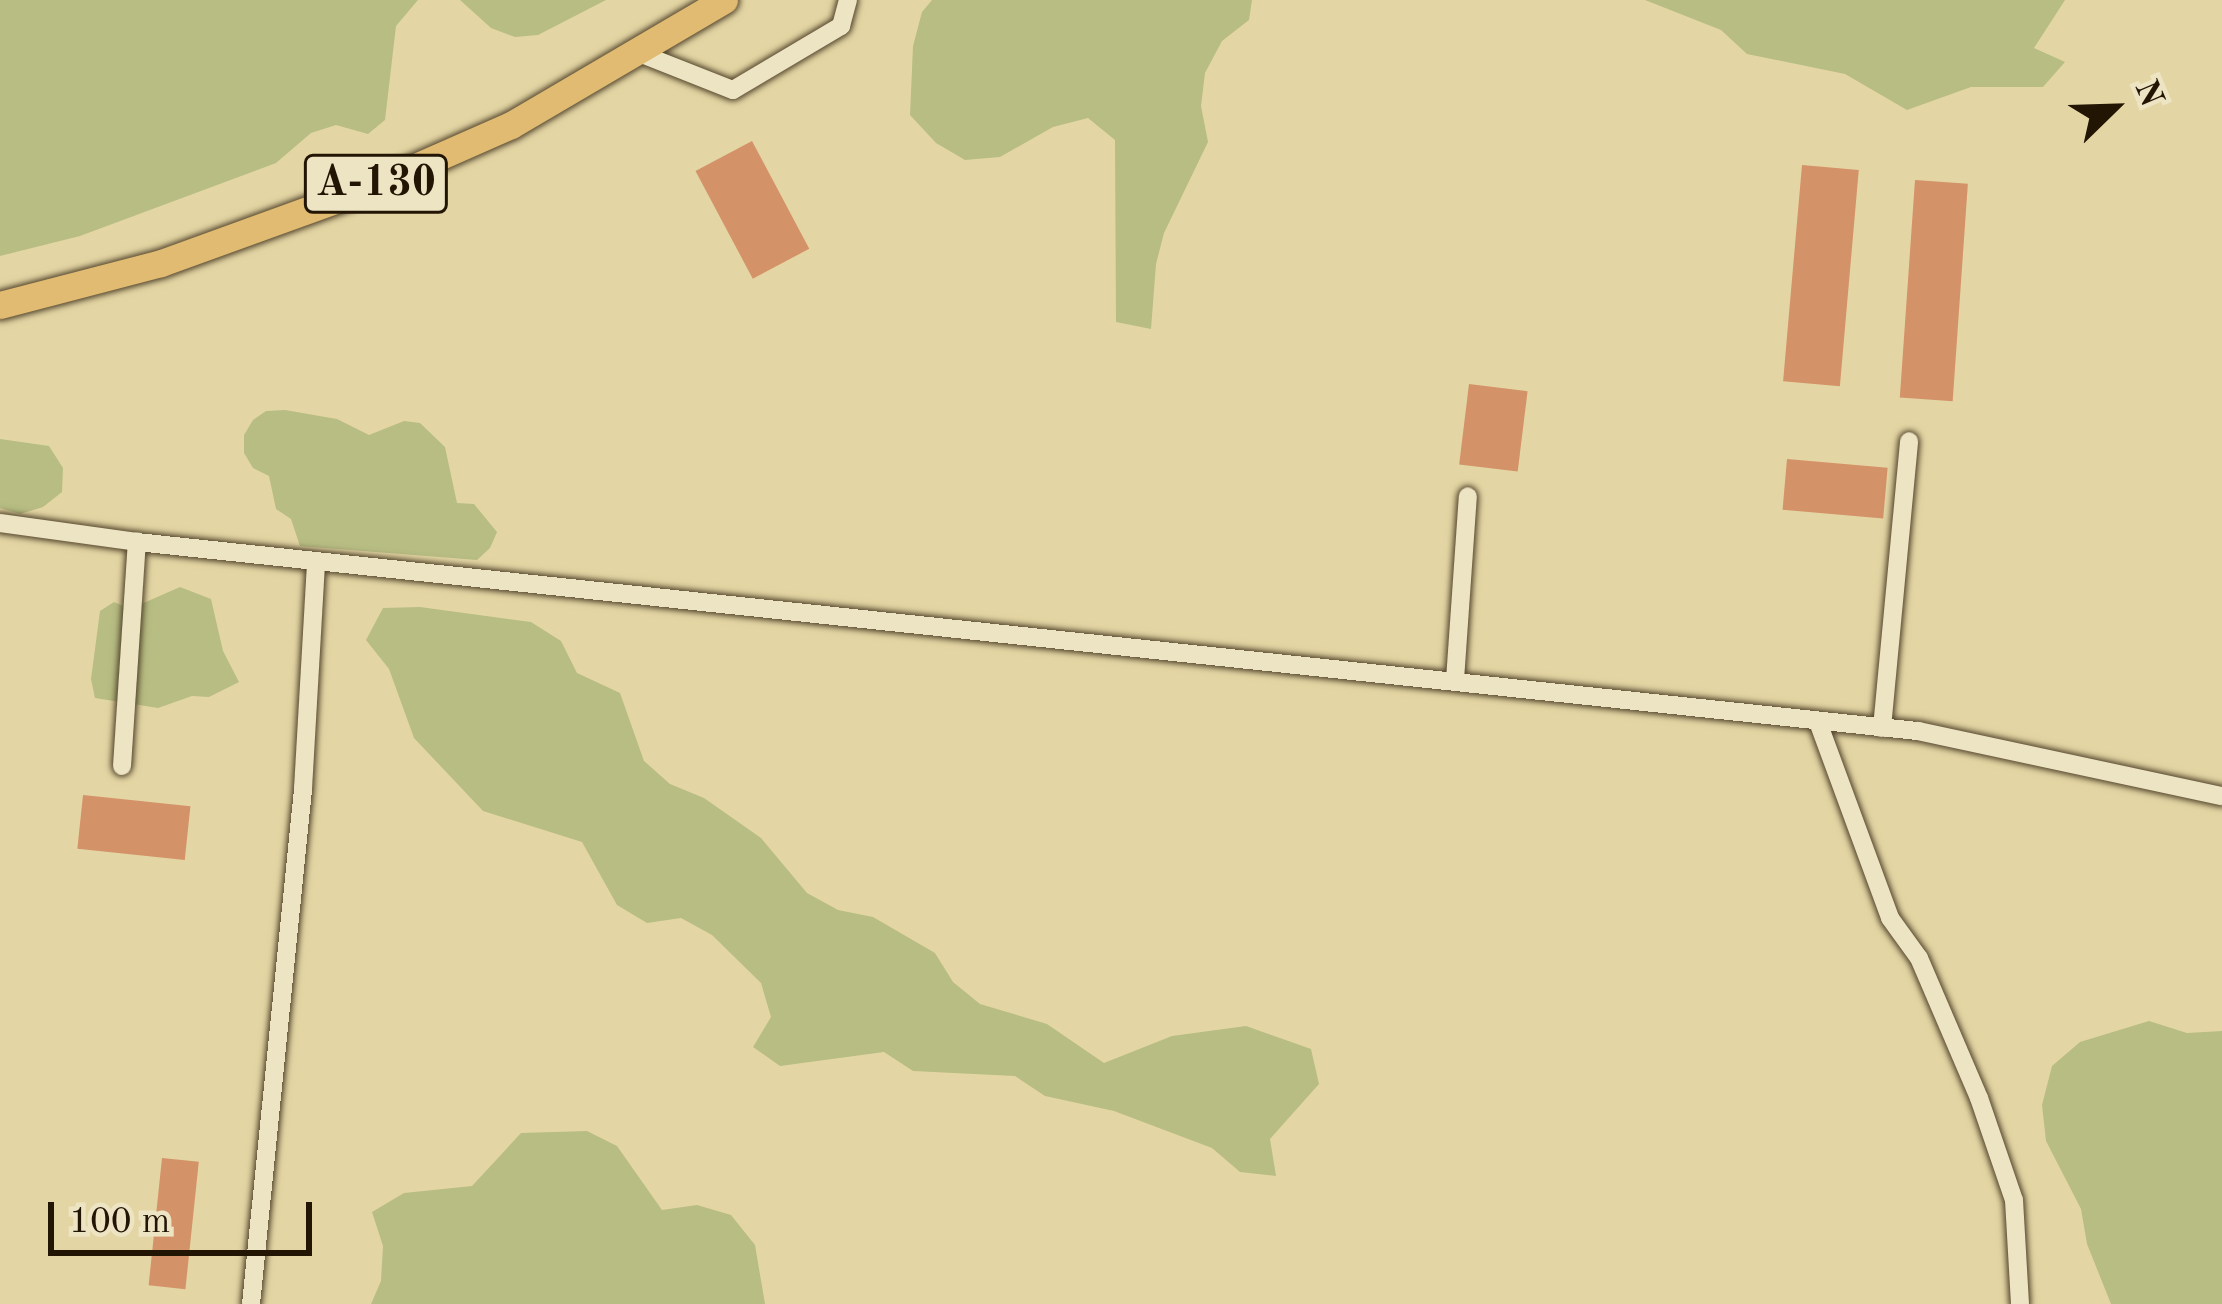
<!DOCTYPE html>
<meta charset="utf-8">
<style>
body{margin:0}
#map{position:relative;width:2222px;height:1304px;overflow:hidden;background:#e4d6a4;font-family:"Old Standard TT",serif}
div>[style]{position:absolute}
.green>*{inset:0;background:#b7bd83}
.building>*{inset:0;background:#d49268;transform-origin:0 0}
.roads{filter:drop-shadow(0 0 3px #53452c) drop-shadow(0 0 3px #53452c)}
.minor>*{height:18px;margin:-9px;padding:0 9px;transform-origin:9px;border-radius:9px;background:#ede4c4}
.highway>*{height:27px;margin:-13.5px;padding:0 13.5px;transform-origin:13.5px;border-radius:13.5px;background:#e2bb72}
span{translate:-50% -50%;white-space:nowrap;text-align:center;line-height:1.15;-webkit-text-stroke:10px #ede4c4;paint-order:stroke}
.shield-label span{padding:3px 9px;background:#ede4c4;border:3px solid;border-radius:9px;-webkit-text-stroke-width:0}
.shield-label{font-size:42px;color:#231504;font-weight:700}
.north{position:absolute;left:2054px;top:48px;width:120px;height:120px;-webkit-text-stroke:9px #ede4c4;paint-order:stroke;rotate:67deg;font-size:33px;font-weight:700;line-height:48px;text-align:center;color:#231504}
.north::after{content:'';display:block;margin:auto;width:42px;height:54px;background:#231504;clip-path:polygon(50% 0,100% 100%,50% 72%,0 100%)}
.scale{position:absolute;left:48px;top:1202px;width:264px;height:54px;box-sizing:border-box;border:6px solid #231504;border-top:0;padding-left:15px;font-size:36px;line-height:42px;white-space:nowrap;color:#231504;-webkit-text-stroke:9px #ede4c4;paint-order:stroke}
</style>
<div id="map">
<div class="green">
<div style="clip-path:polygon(0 0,418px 0,396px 26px,385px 120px,368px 134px,336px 125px,311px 133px,276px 163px,80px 236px,0 256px)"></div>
<div style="clip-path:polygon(460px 0,606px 0,538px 35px,515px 37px,491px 28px)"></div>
<div style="clip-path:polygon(932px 0,1252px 0,1249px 20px,1222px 41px,1205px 73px,1201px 106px,1208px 142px,1164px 233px,1156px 264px,1151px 329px,1116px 322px,1115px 140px,1088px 118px,1053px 127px,1000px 157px,965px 160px,936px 143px,910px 115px,913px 46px,922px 12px)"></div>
<div style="clip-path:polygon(1645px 0,2065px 0,2034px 48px,2065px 62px,2043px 87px,1971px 87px,1907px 110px,1845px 74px,1747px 54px,1721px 30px)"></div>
<div style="clip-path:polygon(285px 410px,337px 419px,369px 435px,404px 421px,420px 423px,445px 447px,457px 503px,474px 504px,497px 532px,490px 548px,477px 560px,300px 546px,291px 519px,276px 509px,269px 476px,253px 468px,244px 453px,244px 435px,253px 420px,266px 411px)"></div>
<div style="clip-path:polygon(0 439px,49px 446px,63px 468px,62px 492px,43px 507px,20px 514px,0 508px)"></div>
<div style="clip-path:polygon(180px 587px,211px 599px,223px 651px,239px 682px,209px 697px,192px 696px,158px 708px,95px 698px,91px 679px,100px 611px,114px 602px,130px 609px)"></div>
<div style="clip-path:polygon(420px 607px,531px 622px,561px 641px,577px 673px,620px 693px,644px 761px,670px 784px,704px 798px,761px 838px,807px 893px,838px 910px,873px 917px,935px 953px,953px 982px,980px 1004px,1047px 1024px,1104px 1063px,1172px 1036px,1246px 1026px,1311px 1049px,1319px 1084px,1270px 1139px,1276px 1176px,1240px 1172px,1212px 1148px,1114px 1111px,1045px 1096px,1015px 1076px,913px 1071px,884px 1052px,780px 1066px,753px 1047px,771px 1017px,761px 983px,712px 935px,681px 918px,647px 923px,617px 905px,582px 842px,483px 811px,414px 738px,389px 669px,366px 640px,383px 608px)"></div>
<div style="clip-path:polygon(2149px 1021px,2187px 1033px,2222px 1031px,2222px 1304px,2111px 1304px,2087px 1244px,2081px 1209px,2046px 1141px,2042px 1105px,2052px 1066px,2080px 1042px)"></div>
<div style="clip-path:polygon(587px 1131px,617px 1146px,662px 1210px,697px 1205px,731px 1215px,755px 1245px,765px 1304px,371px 1304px,381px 1281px,383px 1246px,372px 1212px,404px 1193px,472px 1186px,521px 1133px)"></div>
</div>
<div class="building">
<div style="left:752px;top:141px;width:122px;height:64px;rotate:62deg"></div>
<div style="left:1802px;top:165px;width:57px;height:217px;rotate:5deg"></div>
<div style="left:1915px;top:180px;width:53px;height:218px;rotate:4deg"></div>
<div style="left:1469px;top:384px;width:59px;height:81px;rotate:7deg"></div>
<div style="left:1787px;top:459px;width:101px;height:51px;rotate:5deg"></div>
<div style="left:83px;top:795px;width:108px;height:54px;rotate:6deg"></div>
<div style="left:162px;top:1158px;width:37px;height:128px;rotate:6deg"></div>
</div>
<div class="roads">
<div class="minor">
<div style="left:639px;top:53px;width:101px;rotate:21.5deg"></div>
<div style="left:733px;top:90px;width:126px;rotate:-30.7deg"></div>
<div style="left:841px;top:26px;width:27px;rotate:-75deg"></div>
<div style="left:0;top:523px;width:138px;rotate:7.9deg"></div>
<div style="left:137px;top:542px;width:1791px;rotate:6.06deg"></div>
<div style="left:1918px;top:731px;width:311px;rotate:12.1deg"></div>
<div style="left:1455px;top:680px;width:184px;rotate:-86deg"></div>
<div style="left:1818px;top:722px;width:209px;rotate:69.8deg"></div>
<div style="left:1890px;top:918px;width:49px;rotate:54.1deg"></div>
<div style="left:1919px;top:958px;width:152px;rotate:66.8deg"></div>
<div style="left:1979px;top:1098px;width:108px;rotate:71.1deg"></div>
<div style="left:2014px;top:1200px;width:104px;rotate:86.7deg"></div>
<div style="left:1882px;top:728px;width:288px;rotate:-84.6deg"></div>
<div style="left:122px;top:766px;width:225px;rotate:-86.2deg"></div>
<div style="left:251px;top:1304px;width:518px;rotate:-84.23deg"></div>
<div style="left:303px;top:789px;width:228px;rotate:-86.7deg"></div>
</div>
<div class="highway">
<div style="left:0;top:305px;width:166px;rotate:-14.6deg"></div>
<div style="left:161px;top:263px;width:220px;rotate:-19.9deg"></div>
<div style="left:368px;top:188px;width:156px;rotate:-23.8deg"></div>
<div style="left:511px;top:125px;width:247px;rotate:-30.4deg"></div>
</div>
</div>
<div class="shield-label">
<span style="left:376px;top:184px">А-130</span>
</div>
<div class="north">N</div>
<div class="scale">100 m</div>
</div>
